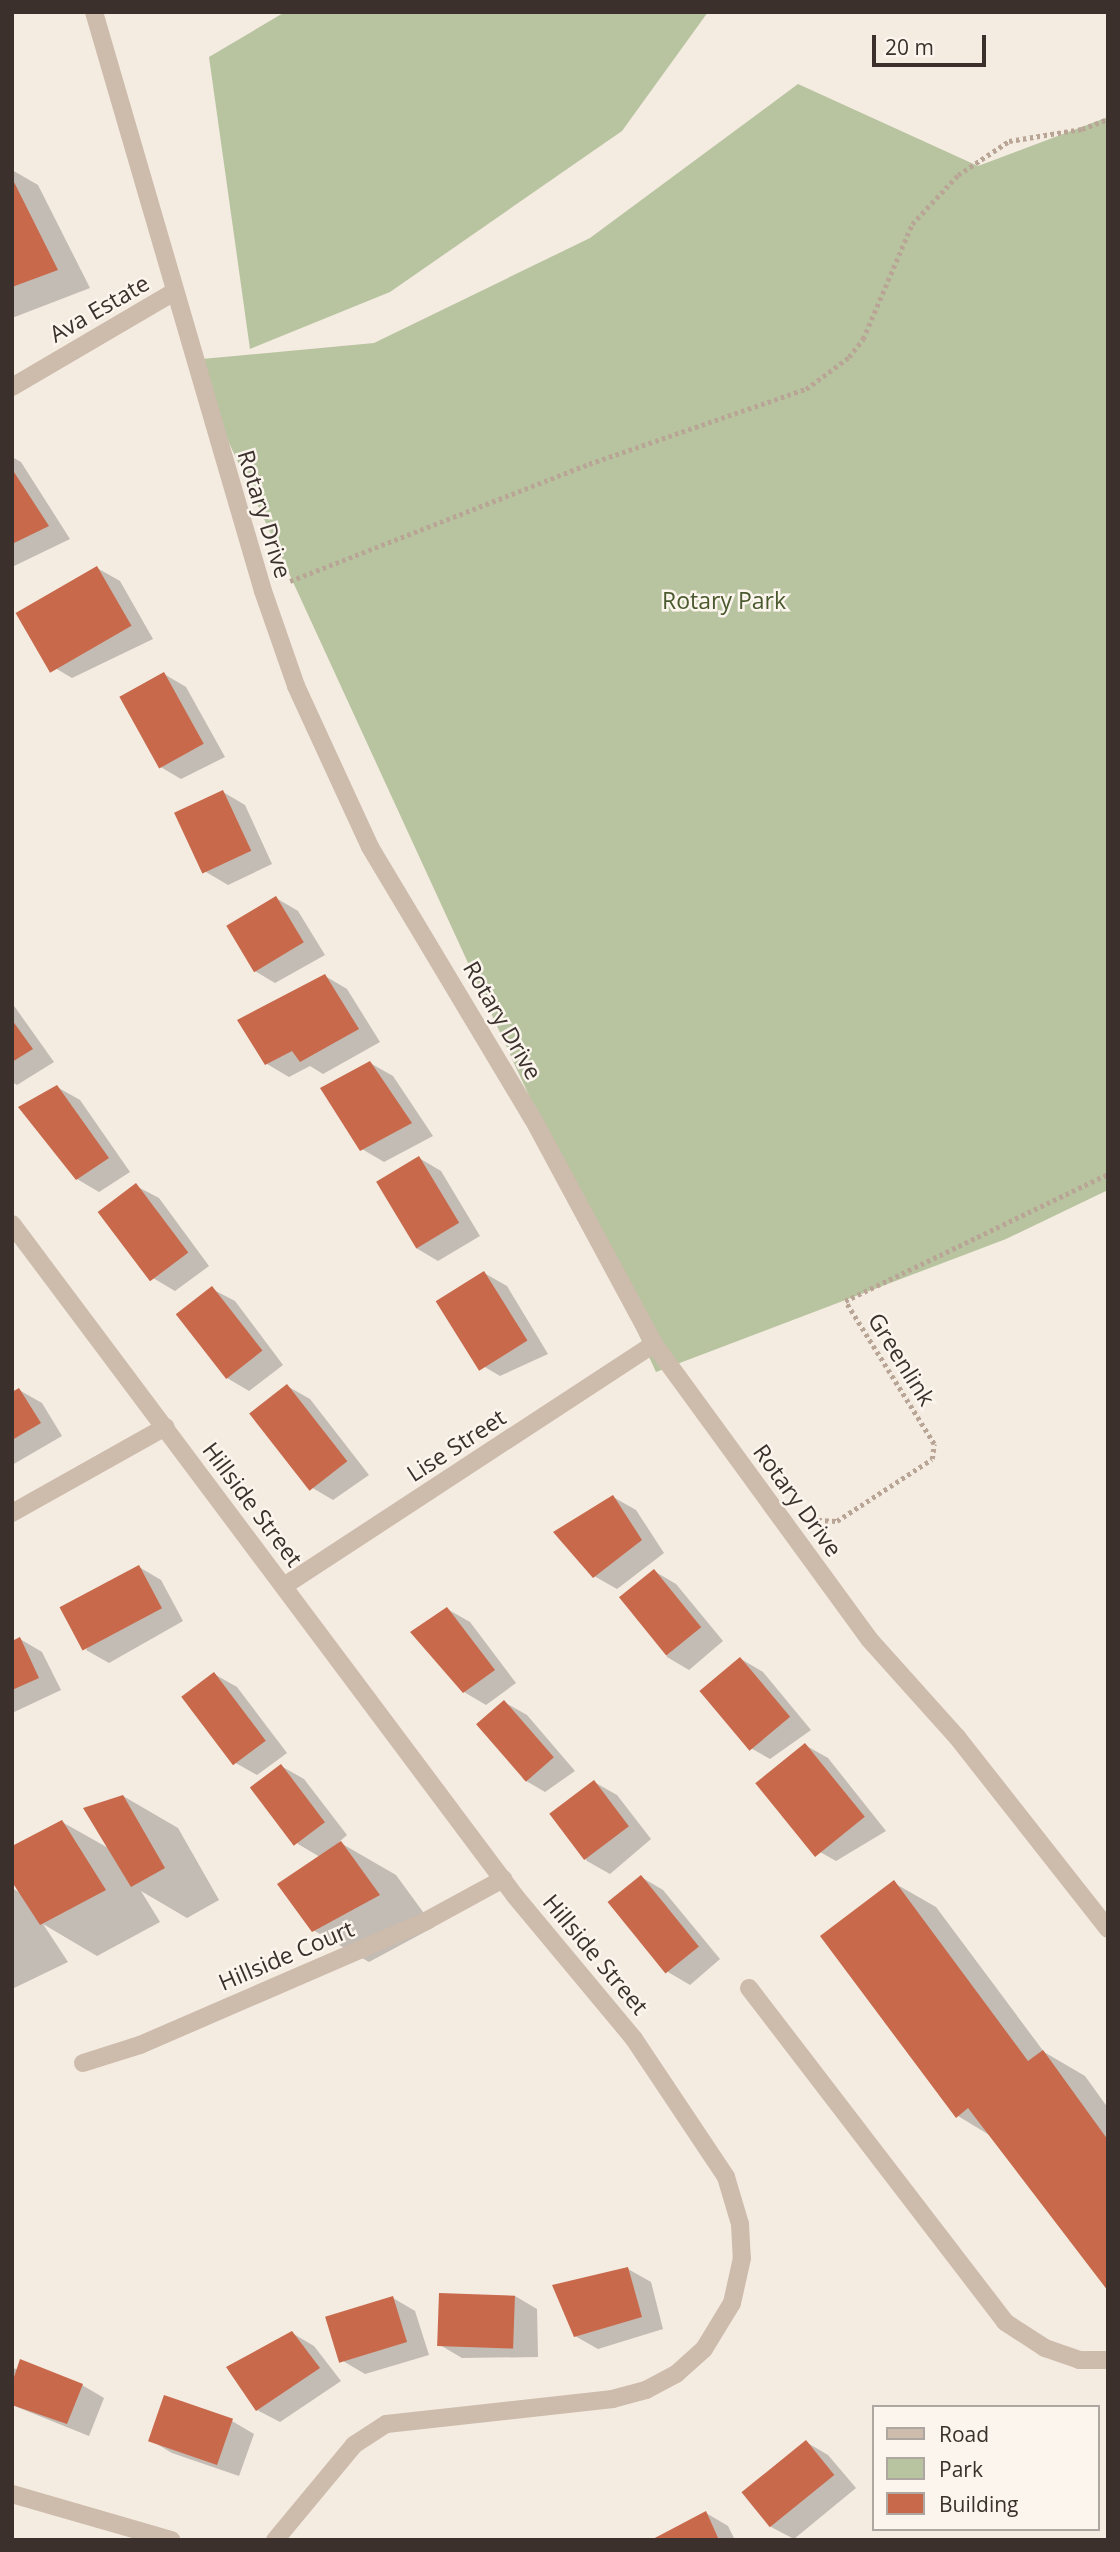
<!DOCTYPE html>
<style>
body{margin:0}
#map{position:relative;width:1120px;height:2552px;overflow:hidden;background:#f4ebe1;font-family:"Open Sans",sans-serif}
div>[style]{position:absolute}
.green>*{inset:0;background:#b8c4a0}
.shadow>*{inset:0;background:#0003}
.building>*{inset:0;background:#c8694b;transform-origin:0 0}
.path>*{height:4.5px;margin-top:-2.25px;transform-origin:0;background:repeating-linear-gradient(90deg,#b9a596 0 3.5px,transparent 0 7px)}
.service>*{height:18px;margin:-9px;padding:0 9px;transform-origin:9px;border-radius:9px;background:#cdbbac}
.minor>*{height:18px;margin:-9px;padding:0 9px;transform-origin:9px;border-radius:9px;background:#cdbbac}
span{translate:-50% -50%;white-space:nowrap;text-align:center;line-height:1.15;-webkit-text-stroke:5px #fbf5ee;paint-order:stroke}
.street-label{font-size:23px;color:#3b302b}
.park-label{font-size:23px;color:#4a5a2e}
.frame{position:absolute;inset:0;border:14px solid #3b302b;pointer-events:none}
.legend{position:absolute;left:872px;top:2405px;width:228px;height:126px;box-sizing:border-box;background:#fbf5ee;border:2px solid #aea6a0;margin:0;padding:9px 12px;list-style:none;font-size:21px;color:#3b302b}
.legend li{display:flex;align-items:center;gap:14px;height:35px}
.legend b{width:35px;border:2px solid #aea6a0}
.scale{position:absolute;left:872px;top:35px;width:114px;height:32px;box-sizing:border-box;border:4px solid #3b302b;border-top:0;padding-left:9px;font-size:21px;line-height:24px;white-space:nowrap;color:#3b302b;-webkit-text-stroke:5px #fbf5ee;paint-order:stroke}
</style>
<div id="map">
<div class="green">
<div style="clip-path:polygon(285px 12px,708px 12px,622px 131px,390px 292px,250px 349px,209px 57px)"></div>
<div style="clip-path:polygon(798px 84px,978px 166px,1108px 117px,1108px 1190px,1006px 1239px,656px 1372px,191px 360px,374px 343px,590px 238px)"></div>
</div>
<div class="shadow">
<div style="clip-path:polygon(12px 170px,38px 185px,90px 288px,12px 318px)"></div>
<div style="clip-path:polygon(12px 457px,21px 462px,70px 539px,12px 567px)"></div>
<div style="clip-path:polygon(97px 568px,120px 581px,153px 639px,72px 678px,50px 665px)"></div>
<div style="clip-path:polygon(164px 674px,186px 687px,225px 757px,181px 779px,159px 766px)"></div>
<div style="clip-path:polygon(223px 792px,245px 805px,272px 864px,228px 885px,206px 872px)"></div>
<div style="clip-path:polygon(276px 898px,298px 911px,325px 955px,275px 983px,253px 970px)"></div>
<div style="clip-path:polygon(325px 976px,347px 989px,380px 1042px,323px 1074px,310px 1066px,289px 1077px,267px 1064px)"></div>
<div style="clip-path:polygon(12px 1003px,54px 1062px,17px 1085px,12px 1082px)"></div>
<div style="clip-path:polygon(370px 1063px,393px 1076px,433px 1136px,384px 1162px,362px 1149px)"></div>
<div style="clip-path:polygon(57px 1087px,80px 1100px,130px 1172px,99px 1192px,77px 1179px)"></div>
<div style="clip-path:polygon(419px 1158px,441px 1171px,480px 1236px,438px 1261px,416px 1248px)"></div>
<div style="clip-path:polygon(136px 1186px,159px 1198px,209px 1266px,175px 1291px,153px 1278px)"></div>
<div style="clip-path:polygon(484px 1273px,507px 1286px,548px 1354px,500px 1376px,478px 1363px)"></div>
<div style="clip-path:polygon(212px 1289px,235px 1301px,283px 1365px,249px 1391px,227px 1378px)"></div>
<div style="clip-path:polygon(287px 1386px,310px 1399px,369px 1475px,333px 1500px,311px 1487px)"></div>
<div style="clip-path:polygon(19px 1390px,42px 1403px,62px 1436px,12px 1465px,12px 1394px)"></div>
<div style="clip-path:polygon(613px 1497px,636px 1510px,664px 1553px,617px 1589px,594px 1576px)"></div>
<div style="clip-path:polygon(139px 1567px,161px 1580px,183px 1621px,109px 1663px,86px 1650px)"></div>
<div style="clip-path:polygon(654px 1571px,676px 1584px,723px 1641px,689px 1670px,667px 1657px)"></div>
<div style="clip-path:polygon(447px 1609px,470px 1622px,516px 1683px,486px 1705px,464px 1692px)"></div>
<div style="clip-path:polygon(20px 1639px,42px 1652px,61px 1690px,12px 1713px,12px 1643px)"></div>
<div style="clip-path:polygon(741px 1659px,763px 1672px,811px 1730px,770px 1759px,747px 1746px)"></div>
<div style="clip-path:polygon(214px 1674px,237px 1687px,287px 1753px,257px 1775px,234px 1762px,185px 1698px)"></div>
<div style="clip-path:polygon(504px 1702px,527px 1715px,575px 1771px,545px 1792px,523px 1779px)"></div>
<div style="clip-path:polygon(805px 1745px,828px 1758px,886px 1831px,836px 1861px,813px 1848px)"></div>
<div style="clip-path:polygon(281px 1766px,304px 1779px,347px 1835px,339px 1842px,396px 1875px,434px 1927px,369px 1962px,313px 1930px,320px 1857px,298px 1844px)"></div>
<div style="clip-path:polygon(594px 1782px,617px 1795px,651px 1839px,610px 1874px,587px 1861px,555px 1818px)"></div>
<div style="clip-path:polygon(123px 1796px,178px 1828px,219px 1900px,187px 1918px,141px 1891px,160px 1922px,97px 1956px,43px 1924px,68px 1962px,12px 1989px,12px 1888px,22px 1894px,62px 1822px,110px 1849px)"></div>
<div style="clip-path:polygon(641px 1877px,663px 1890px,720px 1959px,690px 1985px,668px 1972px)"></div>
<div style="clip-path:polygon(894px 1883px,936px 1907px,1044px 2052px,1085px 2076px,1108px 2108px,1108px 2288px,991px 2136px,958px 2116px)"></div>
<div style="clip-path:polygon(628px 2269px,651px 2282px,663px 2329px,598px 2349px,575px 2336px)"></div>
<div style="clip-path:polygon(515px 2296px,537px 2309px,538px 2357px,462px 2358px,440px 2345px)"></div>
<div style="clip-path:polygon(393px 2298px,415px 2311px,429px 2355px,365px 2374px,343px 2361px)"></div>
<div style="clip-path:polygon(292px 2333px,314px 2346px,341px 2381px,280px 2422px,257px 2410px)"></div>
<div style="clip-path:polygon(12px 2368px,82px 2385px,104px 2398px,89px 2436px,12px 2405px)"></div>
<div style="clip-path:polygon(232px 2421px,254px 2434px,239px 2476px,172px 2453px,150px 2440px)"></div>
<div style="clip-path:polygon(806px 2442px,828px 2455px,856px 2488px,794px 2539px,771px 2527px)"></div>
<div style="clip-path:polygon(706px 2513px,728px 2526px,735px 2540px,655px 2540px)"></div>
</div>
<div class="building">
<div style="clip-path:polygon(12px 178px,58px 270px,12px 287px)"></div>
<div style="clip-path:polygon(12px 469px,49px 526px,12px 544px)"></div>
<div style="left:97px;top:566px;width:69px;height:94px;rotate:60deg"></div>
<div style="left:164px;top:672px;width:82px;height:51px;rotate:61deg"></div>
<div style="left:223px;top:790px;width:67px;height:54px;rotate:65deg"></div>
<div style="left:276px;top:896px;width:54px;height:58px;rotate:59deg"></div>
<div style="clip-path:polygon(325px 974px,359px 1029px,300px 1062px,292px 1051px,265px 1065px,237px 1020px)"></div>
<div style="clip-path:polygon(12px 1020px,33px 1049px,12px 1062px)"></div>
<div style="clip-path:polygon(370px 1061px,412px 1123px,360px 1151px,320px 1088px)"></div>
<div style="clip-path:polygon(57px 1085px,109px 1158px,76px 1180px,18px 1107px)"></div>
<div style="left:419px;top:1156px;width:78px;height:50px;rotate:59deg"></div>
<div style="left:136px;top:1183px;width:87px;height:48px;rotate:53deg"></div>
<div style="left:484px;top:1271px;width:82px;height:57px;rotate:58deg"></div>
<div style="left:212px;top:1286px;width:82px;height:46px;rotate:52deg"></div>
<div style="left:287px;top:1384px;width:98px;height:48px;rotate:52deg"></div>
<div style="clip-path:polygon(19px 1388px,41px 1423px,12px 1440px,12px 1392px)"></div>
<div style="clip-path:polygon(613px 1495px,642px 1540px,593px 1578px,553px 1532px)"></div>
<div style="left:139px;top:1565px;width:49px;height:90px;rotate:62deg"></div>
<div style="left:654px;top:1569px;width:75px;height:45px;rotate:51deg"></div>
<div style="clip-path:polygon(447px 1607px,495px 1670px,463px 1693px,410px 1632px)"></div>
<div style="clip-path:polygon(20px 1637px,39px 1678px,12px 1690px,12px 1641px)"></div>
<div style="left:740px;top:1657px;width:78px;height:53px;rotate:50deg"></div>
<div style="left:214px;top:1672px;width:86px;height:41px;rotate:53deg"></div>
<div style="left:504px;top:1700px;width:76px;height:37px;rotate:49deg"></div>
<div style="left:805px;top:1743px;width:95px;height:64px;rotate:51deg"></div>
<div style="left:281px;top:1764px;width:73px;height:39px;rotate:53deg"></div>
<div style="left:594px;top:1780px;width:58px;height:56px;rotate:53deg"></div>
<div style="clip-path:polygon(123px 1795px,165px 1868px,131px 1887px,83px 1808px)"></div>
<div style="clip-path:polygon(62px 1820px,106px 1890px,40px 1925px,12px 1882px,12px 1846px)"></div>
<div style="clip-path:polygon(341px 1841px,380px 1895px,312px 1932px,277px 1884px)"></div>
<div style="left:641px;top:1875px;width:92px;height:43px;rotate:51deg"></div>
<div style="clip-path:polygon(894px 1880px,1028px 2061px,1043px 2050px,1108px 2140px,1108px 2291px,968px 2108px,956px 2118px,820px 1936px)"></div>
<div style="clip-path:polygon(628px 2267px,642px 2317px,574px 2337px,552px 2285px)"></div>
<div style="left:439px;top:2293px;width:76px;height:53px;rotate:2deg"></div>
<div style="left:393px;top:2296px;width:48px;height:71px;rotate:73deg"></div>
<div style="clip-path:polygon(292px 2331px,320px 2368px,256px 2411px,226px 2367px)"></div>
<div style="clip-path:polygon(20px 2359px,83px 2384px,67px 2424px,12px 2405px,12px 2383px)"></div>
<div style="left:164px;top:2395px;width:73px;height:49px;rotate:19deg"></div>
<div style="left:806px;top:2440px;width:45px;height:83px;rotate:51deg"></div>
<div style="clip-path:polygon(706px 2511px,719px 2540px,651px 2540px)"></div>
</div>
<div class="path">
<div style="left:290px;top:581px;width:321px;rotate:-21.4deg"></div>
<div style="left:589px;top:464px;width:230px;rotate:-19.1deg"></div>
<div style="left:806px;top:389px;width:54px;rotate:-36.7deg"></div>
<div style="left:849px;top:357px;width:23px;rotate:-52deg"></div>
<div style="left:863px;top:339px;width:125px;rotate:-66.9deg"></div>
<div style="left:912px;top:224px;width:67px;rotate:-46.8deg"></div>
<div style="left:958px;top:175px;width:61px;rotate:-33.7deg"></div>
<div style="left:1009px;top:141px;width:74px;rotate:-9.3deg"></div>
<div style="left:1082px;top:129px;width:28px;rotate:-21deg"></div>
<div style="left:818px;top:1520px;width:19px;rotate:3deg"></div>
<div style="left:837px;top:1521px;width:113px;rotate:-33.1deg"></div>
<div style="left:932px;top:1459px;width:15px;rotate:-82deg"></div>
<div style="left:934px;top:1444px;width:168px;rotate:-121.9deg"></div>
<div style="left:845px;top:1301px;width:292px;rotate:-25.8deg"></div>
</div>
<div class="service">
<div style="left:749px;top:1988px;width:421px;rotate:52.5deg"></div>
<div style="left:1005px;top:2322px;width:48px;rotate:33deg"></div>
<div style="left:1045px;top:2348px;width:36px;rotate:19deg"></div>
<div style="left:1079px;top:2360px;width:29px"></div>
</div>
<div class="minor">
<div style="left:94px;top:12px;width:603px;rotate:73.73deg"></div>
<div style="left:263px;top:591px;width:101px;rotate:70.8deg"></div>
<div style="left:296px;top:686px;width:177px;rotate:65.3deg"></div>
<div style="left:370px;top:847px;width:317px;rotate:59.1deg"></div>
<div style="left:533px;top:1119px;width:255px;rotate:61.7deg"></div>
<div style="left:654px;top:1344px;width:365px;rotate:53.9deg"></div>
<div style="left:869px;top:1639px;width:132px;rotate:48.1deg"></div>
<div style="left:957px;top:1737px;width:244px;rotate:51.8deg"></div>
<div style="left:12px;top:387px;width:188px;rotate:-30.4deg"></div>
<div style="left:12px;top:1224px;width:839px;rotate:53.18deg"></div>
<div style="left:515px;top:1896px;width:186px;rotate:50.2deg"></div>
<div style="left:634px;top:2039px;width:166px;rotate:56.3deg"></div>
<div style="left:726px;top:2177px;width:49px;rotate:73.4deg"></div>
<div style="left:740px;top:2224px;width:34px;rotate:87deg"></div>
<div style="left:742px;top:2258px;width:46px;rotate:102.5deg"></div>
<div style="left:732px;top:2303px;width:54px;rotate:121.3deg"></div>
<div style="left:704px;top:2349px;width:38px;rotate:138deg"></div>
<div style="left:676px;top:2374px;width:34px;rotate:152deg"></div>
<div style="left:646px;top:2390px;width:34px;rotate:165deg"></div>
<div style="left:613px;top:2399px;width:228px;rotate:173.7deg"></div>
<div style="left:386px;top:2424px;width:38px;rotate:147deg"></div>
<div style="left:354px;top:2445px;width:124px;rotate:129.7deg"></div>
<div style="left:12px;top:1513px;width:176px;rotate:-29.3deg"></div>
<div style="left:284px;top:1586px;width:442px;rotate:-33.2deg"></div>
<div style="left:83px;top:2063px;width:60px;rotate:-17.5deg"></div>
<div style="left:140px;top:2045px;width:312px;rotate:-23.4deg"></div>
<div style="left:426px;top:1921px;width:88px;rotate:-28.6deg"></div>
<div style="left:12px;top:2494px;width:166px;rotate:16.1deg"></div>
</div>
<div class="street-label">
<span style="left:99px;top:308px;rotate:-30deg">Ava Estate</span>
<span style="left:265px;top:514px;rotate:73deg">Rotary Drive</span>
<span style="left:503px;top:1020px;rotate:60deg">Rotary Drive</span>
<span style="left:902px;top:1359px;rotate:58deg">Greenlink</span>
<span style="left:456px;top:1445px;rotate:-33deg">Lise Street</span>
<span style="left:798px;top:1500px;rotate:54deg">Rotary Drive</span>
<span style="left:253px;top:1504px;rotate:53deg">Hillside Street</span>
<span style="left:596px;top:1954px;rotate:50deg">Hillside Street</span>
<span style="left:286px;top:1955px;rotate:-23deg">Hillside Court</span>
</div>
<div class="park-label">
<span style="left:724px;top:600px">Rotary Park</span>
</div>
<div class="frame"></div>
<ul class="legend">
<li><b style="height:9px;background:#cdbbac"></b>Road</li>
<li><b style="height:19px;background:#b8c4a0"></b>Park</li>
<li><b style="height:19px;background:#c8694b"></b>Building</li>
</ul>
<div class="scale">20 m</div>
</div>
